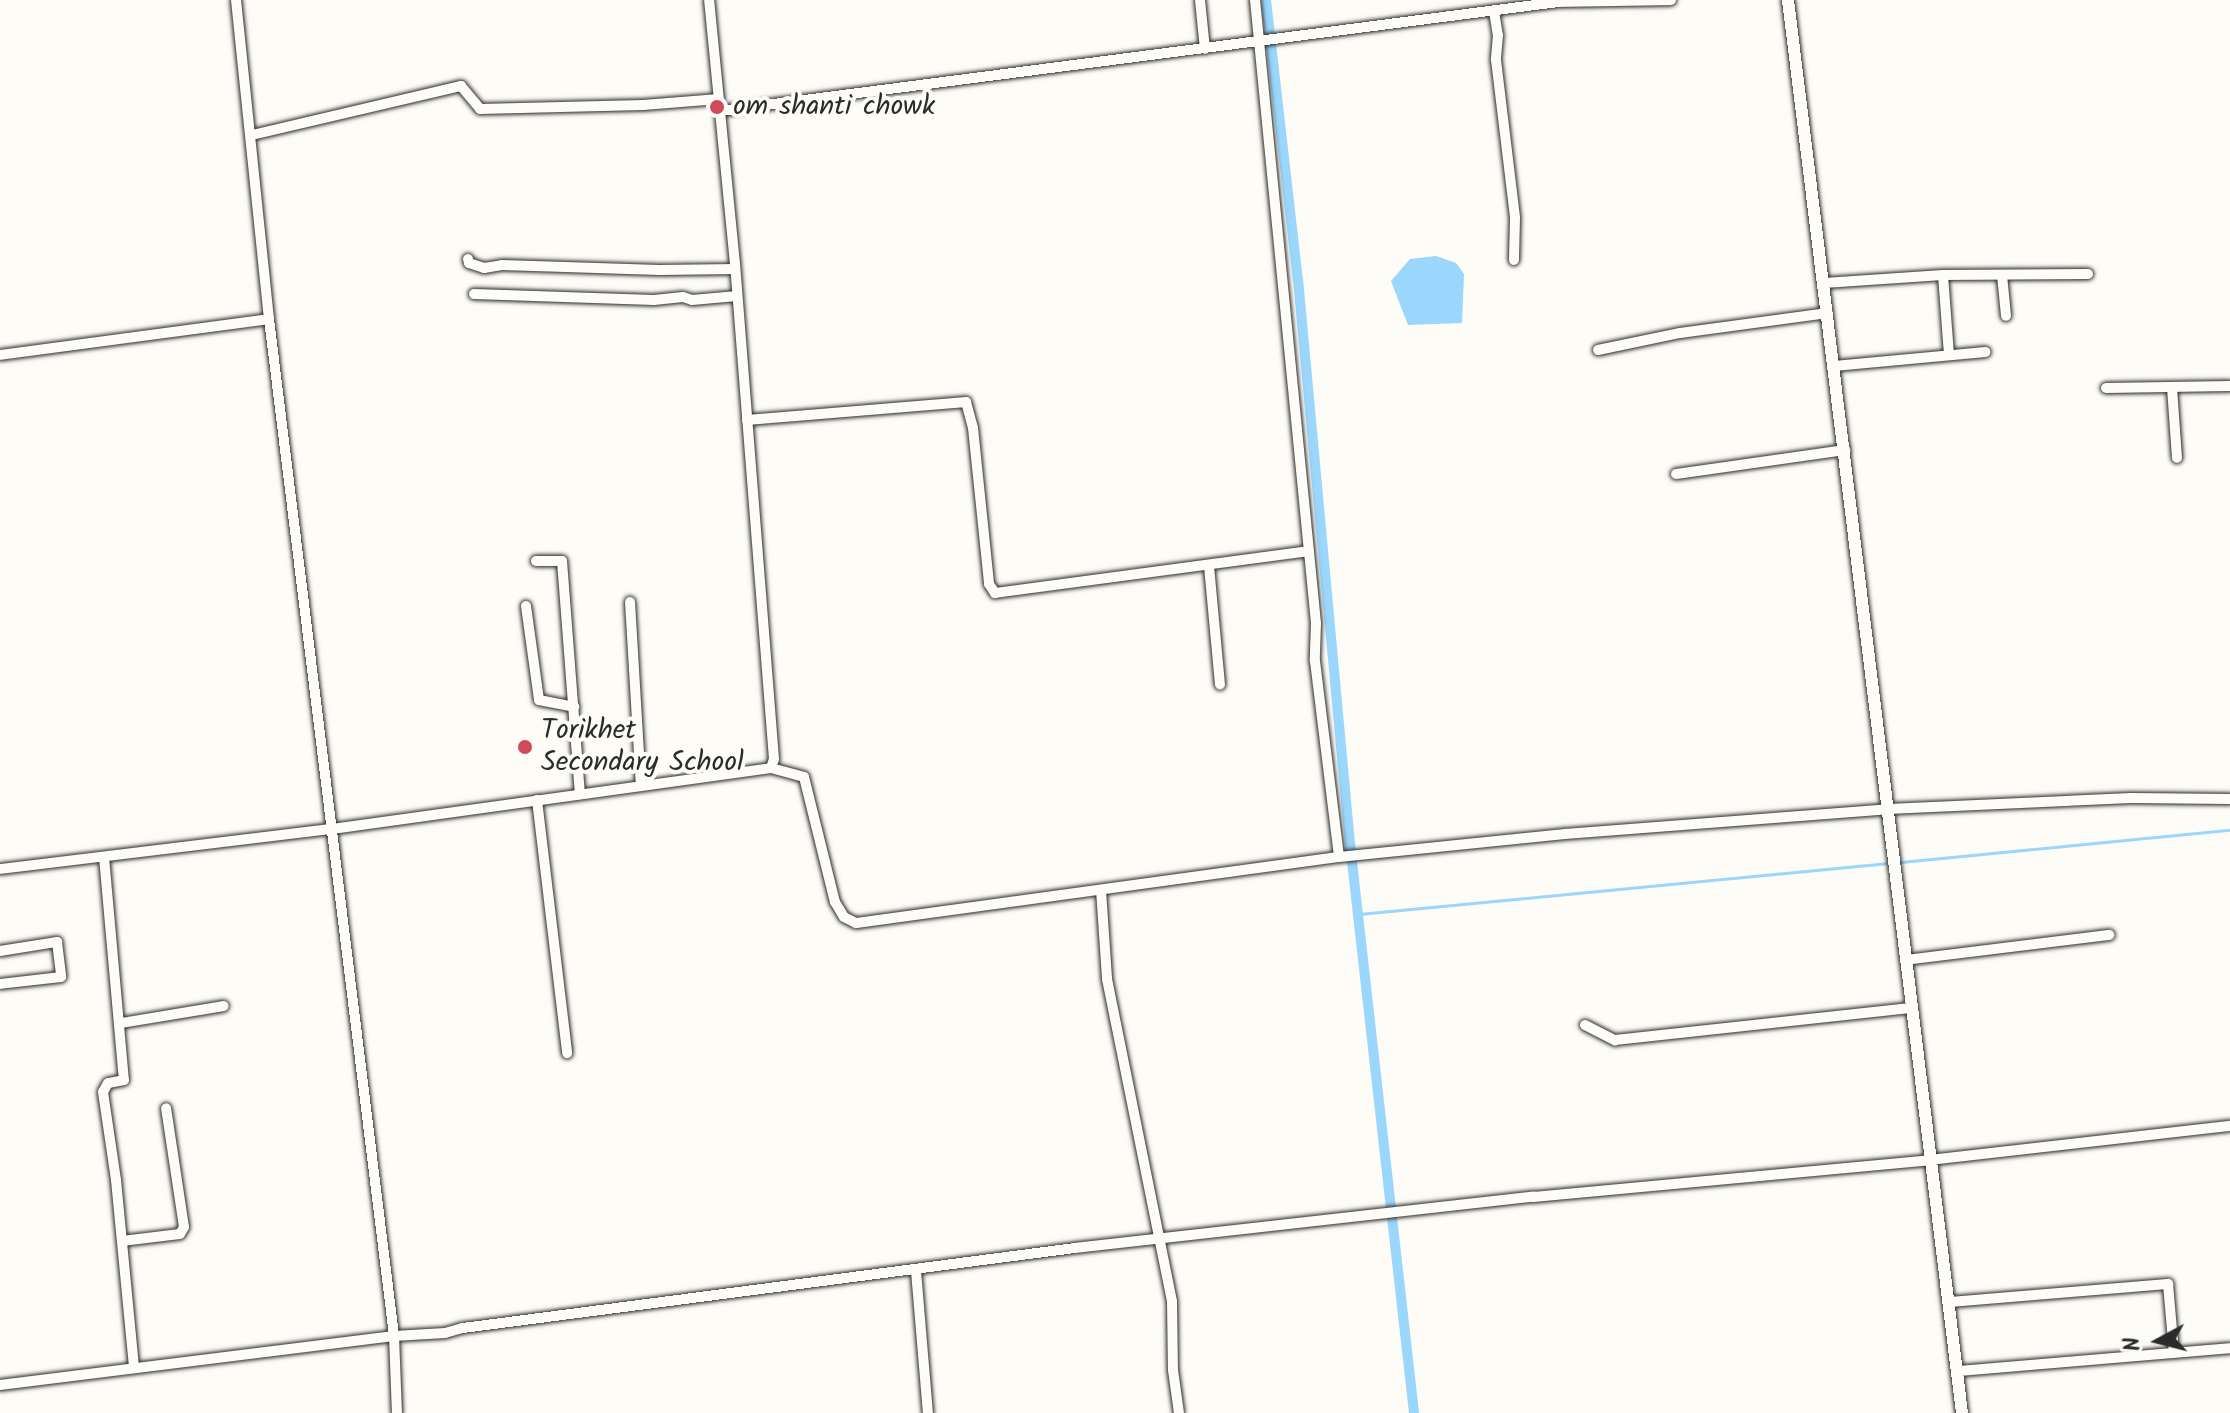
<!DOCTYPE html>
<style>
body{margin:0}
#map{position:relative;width:2230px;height:1413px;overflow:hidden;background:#fdfcf7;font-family:Kalam,sans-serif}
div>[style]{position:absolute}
.water>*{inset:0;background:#9bd6fc}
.stream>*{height:3px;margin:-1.5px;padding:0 1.5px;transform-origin:1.5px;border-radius:1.5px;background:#9bd6fc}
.canal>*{height:10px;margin:-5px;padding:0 5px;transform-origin:5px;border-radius:5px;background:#9bd6fc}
.roads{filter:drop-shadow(0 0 2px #2b2b2b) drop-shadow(0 0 2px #2b2b2b)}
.minor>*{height:10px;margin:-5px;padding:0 5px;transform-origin:5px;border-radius:5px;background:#fdfcf7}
.tertiary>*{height:12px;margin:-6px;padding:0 6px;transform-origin:6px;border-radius:6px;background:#fdfcf7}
.dots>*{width:22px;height:22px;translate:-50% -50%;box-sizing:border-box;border:4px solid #fdfcf7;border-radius:50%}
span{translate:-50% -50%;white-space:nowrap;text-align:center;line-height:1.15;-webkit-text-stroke:8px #fdfcf7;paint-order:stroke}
.poi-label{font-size:28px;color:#2b2b2b}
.left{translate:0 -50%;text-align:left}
.north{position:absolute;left:2118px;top:1301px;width:80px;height:80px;-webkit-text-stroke:6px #fdfcf7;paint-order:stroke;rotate:263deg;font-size:22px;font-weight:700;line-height:32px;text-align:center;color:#2b2b2b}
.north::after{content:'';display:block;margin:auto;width:28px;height:36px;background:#2b2b2b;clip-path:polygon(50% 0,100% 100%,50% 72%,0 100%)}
</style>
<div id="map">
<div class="water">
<div style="clip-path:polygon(1436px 256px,1456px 263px,1464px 274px,1462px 323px,1408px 325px,1391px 281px,1410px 259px)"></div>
</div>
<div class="stream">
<div style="left:1901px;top:862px;width:331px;rotate:-5.6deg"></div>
<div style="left:1359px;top:914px;width:532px;rotate:-5.5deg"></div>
</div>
<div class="canal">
<div style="left:1266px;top:0;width:281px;rotate:83.5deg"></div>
<div style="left:1298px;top:279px;width:567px;rotate:84.74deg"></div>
<div style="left:1350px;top:844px;width:573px;rotate:83.58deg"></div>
</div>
<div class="roads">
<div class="minor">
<div style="left:236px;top:0;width:321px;rotate:84.1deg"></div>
<div style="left:269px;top:319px;width:1025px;rotate:82.99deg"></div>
<div style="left:394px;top:1336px;width:77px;rotate:87.8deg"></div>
<div style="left:1200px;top:0;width:49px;rotate:84.2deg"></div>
<div style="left:1255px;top:0;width:626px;rotate:84.41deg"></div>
<div style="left:1316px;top:623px;width:38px;rotate:92deg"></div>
<div style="left:1315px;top:661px;width:197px;rotate:83deg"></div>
<div style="left:1494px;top:11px;width:24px;rotate:81deg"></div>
<div style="left:1498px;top:35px;width:25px;rotate:95deg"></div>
<div style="left:1496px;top:60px;width:159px;rotate:83.1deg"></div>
<div style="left:1515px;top:218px;width:42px;rotate:91.4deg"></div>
<div style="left:720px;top:111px;width:845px;rotate:-7.41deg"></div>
<div style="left:1558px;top:2px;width:113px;rotate:-1deg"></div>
<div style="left:252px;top:135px;width:215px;rotate:-13.2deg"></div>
<div style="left:461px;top:86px;width:30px;rotate:50deg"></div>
<div style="left:480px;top:109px;width:163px;rotate:-1.4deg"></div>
<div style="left:643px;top:105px;width:76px;rotate:-4.5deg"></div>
<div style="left:468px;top:259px;width:4px;rotate:76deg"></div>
<div style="left:469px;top:263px;width:16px;rotate:18deg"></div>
<div style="left:484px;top:268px;width:18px;rotate:-9deg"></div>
<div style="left:502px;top:265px;width:158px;rotate:1.8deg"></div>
<div style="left:660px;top:270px;width:75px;rotate:-0.8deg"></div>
<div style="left:1943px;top:275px;width:80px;rotate:85.7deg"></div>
<div style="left:2002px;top:275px;width:41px;rotate:84.4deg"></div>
<div style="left:1824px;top:283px;width:119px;rotate:-3.8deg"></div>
<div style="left:1943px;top:275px;width:145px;rotate:-0.4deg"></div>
<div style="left:474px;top:294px;width:180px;rotate:1.9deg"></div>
<div style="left:654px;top:300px;width:29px;rotate:-6deg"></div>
<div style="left:683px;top:297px;width:9px;rotate:18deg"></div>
<div style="left:692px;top:300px;width:45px;rotate:-5.1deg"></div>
<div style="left:1598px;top:350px;width:84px;rotate:-11.7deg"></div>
<div style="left:1680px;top:333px;width:149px;rotate:-7.7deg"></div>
<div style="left:0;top:355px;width:271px;rotate:-7.6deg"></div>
<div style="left:1834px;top:366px;width:152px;rotate:-5.3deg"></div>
<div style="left:2106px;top:388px;width:124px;rotate:-0.9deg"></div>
<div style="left:2172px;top:388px;width:70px;rotate:85.9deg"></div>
<div style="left:747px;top:420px;width:220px;rotate:-4.7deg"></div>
<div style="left:966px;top:402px;width:27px;rotate:75deg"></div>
<div style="left:973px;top:428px;width:157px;rotate:84.1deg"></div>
<div style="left:989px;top:584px;width:11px;rotate:56deg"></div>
<div style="left:995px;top:593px;width:316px;rotate:-7.6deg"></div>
<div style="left:1676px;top:474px;width:171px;rotate:-8.1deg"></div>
<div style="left:536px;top:561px;width:26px"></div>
<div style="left:562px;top:561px;width:234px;rotate:85.6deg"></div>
<div style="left:1209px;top:566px;width:119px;rotate:84.7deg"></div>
<div style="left:630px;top:602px;width:183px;rotate:86.6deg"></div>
<div style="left:526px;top:606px;width:95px;rotate:82.1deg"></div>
<div style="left:539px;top:700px;width:36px;rotate:11deg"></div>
<div style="left:771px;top:768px;width:34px;rotate:15deg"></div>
<div style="left:804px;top:777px;width:129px;rotate:76.1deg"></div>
<div style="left:835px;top:902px;width:17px;rotate:59deg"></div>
<div style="left:844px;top:917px;width:13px;rotate:27deg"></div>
<div style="left:856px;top:923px;width:487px;rotate:-7.8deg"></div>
<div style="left:1339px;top:857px;width:227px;rotate:-5.8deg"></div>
<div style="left:1565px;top:834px;width:324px;rotate:-4.4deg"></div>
<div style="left:1888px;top:809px;width:243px;rotate:-2.6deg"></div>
<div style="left:2131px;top:798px;width:99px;rotate:0.6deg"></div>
<div style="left:537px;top:800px;width:255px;rotate:83.2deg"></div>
<div style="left:104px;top:857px;width:224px;rotate:84.9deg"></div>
<div style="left:124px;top:1080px;width:16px;rotate:169deg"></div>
<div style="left:108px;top:1083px;width:10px;rotate:119deg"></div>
<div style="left:103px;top:1092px;width:89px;rotate:81.6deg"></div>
<div style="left:116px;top:1180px;width:189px;rotate:84.5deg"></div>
<div style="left:0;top:869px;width:334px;rotate:-6.9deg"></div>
<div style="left:332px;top:829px;width:443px;rotate:-7.9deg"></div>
<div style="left:771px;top:768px;width:9px;rotate:-72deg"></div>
<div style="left:774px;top:759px;width:497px;rotate:-94.5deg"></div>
<div style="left:735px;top:264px;width:265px;rotate:-95.6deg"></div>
<div style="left:1101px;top:890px;width:89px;rotate:86.1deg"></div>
<div style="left:1107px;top:979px;width:328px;rotate:78.6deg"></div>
<div style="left:1172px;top:1301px;width:69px;rotate:89.2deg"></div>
<div style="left:1173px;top:1370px;width:43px;rotate:82.1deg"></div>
<div style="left:0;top:951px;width:58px;rotate:-9deg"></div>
<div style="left:57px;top:942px;width:35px;rotate:83deg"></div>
<div style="left:61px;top:977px;width:61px;rotate:173.5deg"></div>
<div style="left:1905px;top:960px;width:206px;rotate:-7deg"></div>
<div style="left:121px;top:1023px;width:104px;rotate:-9.4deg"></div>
<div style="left:1585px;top:1025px;width:34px;rotate:27deg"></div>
<div style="left:1615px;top:1040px;width:297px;rotate:-6.2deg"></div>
<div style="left:122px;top:1241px;width:58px;rotate:-6.9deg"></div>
<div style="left:180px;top:1234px;width:8px;rotate:-60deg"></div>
<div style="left:184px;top:1227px;width:120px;rotate:-98.6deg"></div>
<div style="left:916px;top:1271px;width:143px;rotate:85.2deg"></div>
<div style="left:1949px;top:1302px;width:220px;rotate:-4.7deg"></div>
<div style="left:2168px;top:1284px;width:69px;rotate:85deg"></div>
<div style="left:1958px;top:1371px;width:273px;rotate:-4.8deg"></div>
<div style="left:0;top:1385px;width:397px;rotate:-7.1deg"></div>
<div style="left:394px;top:1336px;width:51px;rotate:-3.4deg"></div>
<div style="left:445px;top:1333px;width:19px;rotate:-16deg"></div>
<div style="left:463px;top:1328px;width:617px;rotate:-7.45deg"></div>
<div style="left:1075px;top:1248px;width:461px;rotate:-6.4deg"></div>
<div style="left:1533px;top:1197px;width:399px;rotate:-5.3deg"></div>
<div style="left:1930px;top:1160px;width:302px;rotate:-6.5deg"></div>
</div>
<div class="tertiary">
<div style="left:1788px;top:0;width:1424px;rotate:82.98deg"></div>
</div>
</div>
<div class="dots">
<div style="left:717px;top:107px;background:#d1495b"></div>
<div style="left:525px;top:747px;background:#d1495b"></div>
</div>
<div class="poi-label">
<span class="left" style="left:733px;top:107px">om shanti chowk</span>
<span class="left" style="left:541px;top:747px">Torikhet<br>Secondary School</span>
</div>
<div class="north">N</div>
</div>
